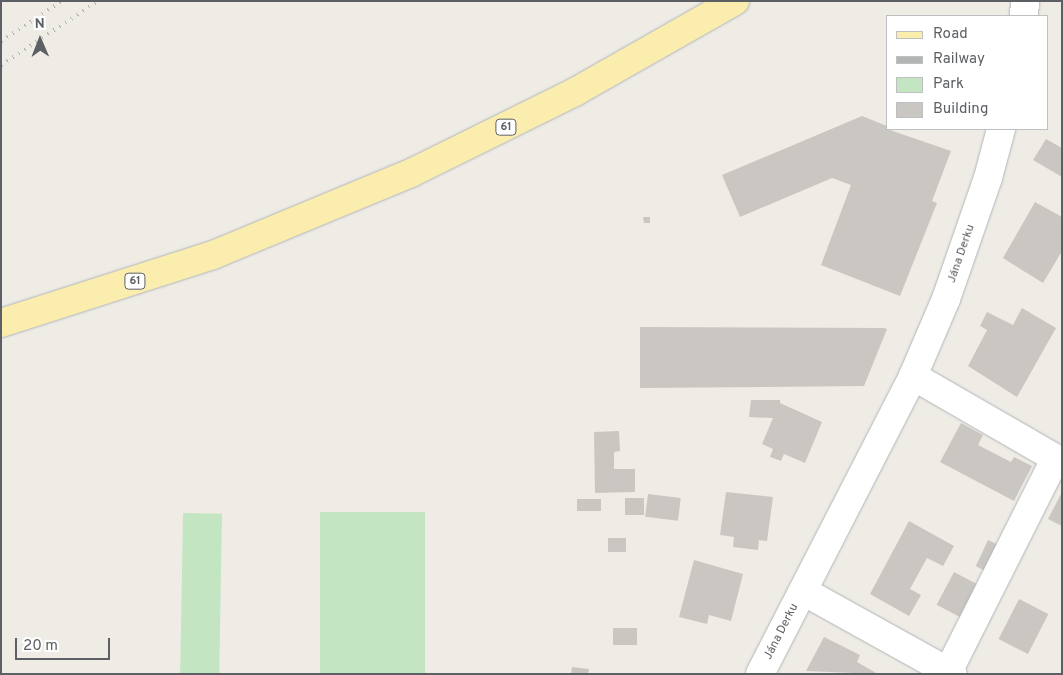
<!DOCTYPE html>
<meta charset="utf-8">
<style>
body{margin:0}
#map{position:relative;width:1063px;height:675px;overflow:hidden;background:#eeece5;font-family:Overpass,sans-serif}
div>[style]{position:absolute}
.green>*{inset:0;background:#c3e5c2;transform-origin:0 0}
.building>*{inset:0;background:#cac7c2;transform-origin:0 0}
.roads{filter:drop-shadow(0 0 1px #b2b5b9) drop-shadow(0 0 1px #b2b5b9)}
.minor>*{height:28px;margin:-14px;padding:0 14px;transform-origin:14px;border-radius:14px;background:#fff}
.major>*{height:28px;margin:-14px;padding:0 14px;transform-origin:14px;border-radius:14px;background:#fbedad}
.rail>*{height:4px;margin-top:-2px;transform-origin:0;background:repeating-linear-gradient(90deg,#b3b4b4 0 1px,transparent 0 7px)}
span{translate:-50% -50%;white-space:nowrap;text-align:center;line-height:1.15;-webkit-text-stroke:4.5px #fff;paint-order:stroke}
.shield-label span{padding:1px 4px;background:#fff;border:1px solid;border-radius:4px;-webkit-text-stroke-width:0}
.shield-label{font-size:11px;color:#5c6064;font-weight:700}
.street-label{font-size:12px;color:#5c6064}
.frame{position:absolute;inset:0;border:2px solid #5c6064;pointer-events:none}
.legend{position:absolute;left:886px;top:15px;width:162px;height:115px;box-sizing:border-box;background:#fff;border:1px solid #bebfc1;margin:0;padding:6px 9px;list-style:none;font-size:15px;color:#5c6064}
.legend li{display:flex;align-items:center;gap:10px;height:25px}
.legend b{width:25px;border:1px solid #bebfc1}
.north{position:absolute;left:15px;top:15px;width:50px;height:50px;-webkit-text-stroke:4px #fff;paint-order:stroke;rotate:359deg;font-size:14px;font-weight:700;line-height:20px;text-align:center;color:#5c6064}
.north::after{content:'';display:block;margin:auto;width:18px;height:22px;background:#5c6064;clip-path:polygon(50% 0,100% 100%,50% 72%,0 100%)}
.scale{position:absolute;left:15px;top:638px;width:95px;height:22px;box-sizing:border-box;border:2px solid #5c6064;border-top:0;padding-left:6px;font-size:15px;line-height:18px;white-space:nowrap;color:#5c6064;-webkit-text-stroke:4px #fff;paint-order:stroke}
</style>
<div id="map">
<div class="green">
<div style="left:320px;top:512px;width:105px;height:162px"></div>
<div style="left:183px;top:513px;width:39px;height:161px;rotate:1deg"></div>
</div>
<div class="building">
<div style="clip-path:polygon(862px 116px,887px 126px,887px 129px,951px 151px,932px 201px,937px 203px,900px 296px,821px 265px,851px 185px,832px 178px,740px 217px,722px 175px)"></div>
<div style="clip-path:polygon(1046px 139px,1062px 148px,1062px 177px,1033px 160px)"></div>
<div style="clip-path:polygon(1035px 202px,1062px 217px,1062px 251px,1043px 283px,1003px 258px)"></div>
<div style="clip-path:polygon(643px 217px,650px 217px,650px 223px,644px 223px)"></div>
<div style="clip-path:polygon(1022px 308px,1056px 328px,1017px 397px,968px 366px,987px 330px,980px 326px,987px 312px,1013px 325px)"></div>
<div style="clip-path:polygon(640px 327px,884px 328px,887px 329px,864px 386px,640px 388px)"></div>
<div style="clip-path:polygon(751px 400px,780px 400px,780px 403px,822px 422px,805px 463px,784px 454px,781px 461px,770px 457px,773px 449px,762px 444px,773px 418px,749px 417px)"></div>
<div style="clip-path:polygon(961px 423px,983px 435px,978px 445px,1011px 462px,1014px 457px,1032px 466px,1014px 501px,940px 462px)"></div>
<div style="clip-path:polygon(619px 431px,620px 451px,614px 452px,614px 469px,635px 469px,635px 492px,595px 493px,594px 432px)"></div>
<div style="clip-path:polygon(726px 492px,773px 497px,767px 541px,759px 540px,758px 550px,733px 547px,734px 537px,720px 535px)"></div>
<div style="clip-path:polygon(1062px 492px,1062px 526px,1048px 519px)"></div>
<div style="left:648px;top:494px;width:33px;height:23px;rotate:7deg"></div>
<div style="left:625px;top:498px;width:19px;height:17px"></div>
<div style="left:577px;top:499px;width:24px;height:12px"></div>
<div style="clip-path:polygon(909px 521px,954px 546px,943px 566px,927px 558px,910px 589px,921px 595px,909px 616px,870px 594px)"></div>
<div style="left:608px;top:538px;width:18px;height:14px"></div>
<div style="left:988px;top:540px;width:14px;height:29px;rotate:25deg"></div>
<div style="clip-path:polygon(694px 560px,743px 574px,731px 621px,709px 615px,707px 624px,679px 617px)"></div>
<div style="left:954px;top:572px;width:30px;height:37px;rotate:28deg"></div>
<div style="left:1019px;top:599px;width:33px;height:45px;rotate:27deg"></div>
<div style="left:637px;top:628px;width:17px;height:24px;rotate:90deg"></div>
<div style="clip-path:polygon(824px 637px,860px 655px,857px 662px,878px 674px,806px 671px)"></div>
<div style="clip-path:polygon(572px 667px,589px 669px,588px 674px,571px 674px)"></div>
</div>
<div class="roads">
<div class="minor">
<div style="left:1024px;top:16px;width:15px;rotate:-86deg"></div>
<div style="left:913px;top:376px;width:172px;rotate:30deg"></div>
<div style="left:803px;top:591px;width:171px;rotate:29deg"></div>
<div style="left:760px;top:674px;width:335px;rotate:-62.8deg"></div>
<div style="left:913px;top:376px;width:84px;rotate:-66.8deg"></div>
<div style="left:946px;top:299px;width:128px;rotate:-70.9deg"></div>
<div style="left:988px;top:178px;width:51px;rotate:-75.1deg"></div>
<div style="left:947px;top:674px;width:241px;rotate:-63.3deg"></div>
</div>
<div class="major">
<div style="left:1px;top:323px;width:223px;rotate:-17.8deg"></div>
<div style="left:213px;top:255px;width:214px;rotate:-22.5deg"></div>
<div style="left:411px;top:173px;width:183px;rotate:-26.3deg"></div>
<div style="left:575px;top:92px;width:184px;rotate:-29.6deg"></div>
</div>
</div>
<div class="rail">
<div style="left:1px;top:41px;width:73px;rotate:-33.3deg"></div>
<div style="left:1px;top:65px;width:116px;rotate:-33.4deg"></div>
</div>
<div class="shield-label">
<span style="left:506px;top:127px">61</span>
<span style="left:135px;top:281px">61</span>
</div>
<div class="street-label">
<span style="left:962px;top:254px;rotate:-71deg">Jána Derku</span>
<span style="left:782px;top:632px;rotate:-63deg">Jána Derku</span>
</div>
<div class="frame"></div>
<ul class="legend">
<li><b style="height:6px;background:#fbedad"></b>Road</li>
<li><b style="height:6px;background:#b3b4b4"></b>Railway</li>
<li><b style="height:14px;background:#c3e5c2"></b>Park</li>
<li><b style="height:14px;background:#cac7c2"></b>Building</li>
</ul>
<div class="north">N</div>
<div class="scale">20 m</div>
</div>
